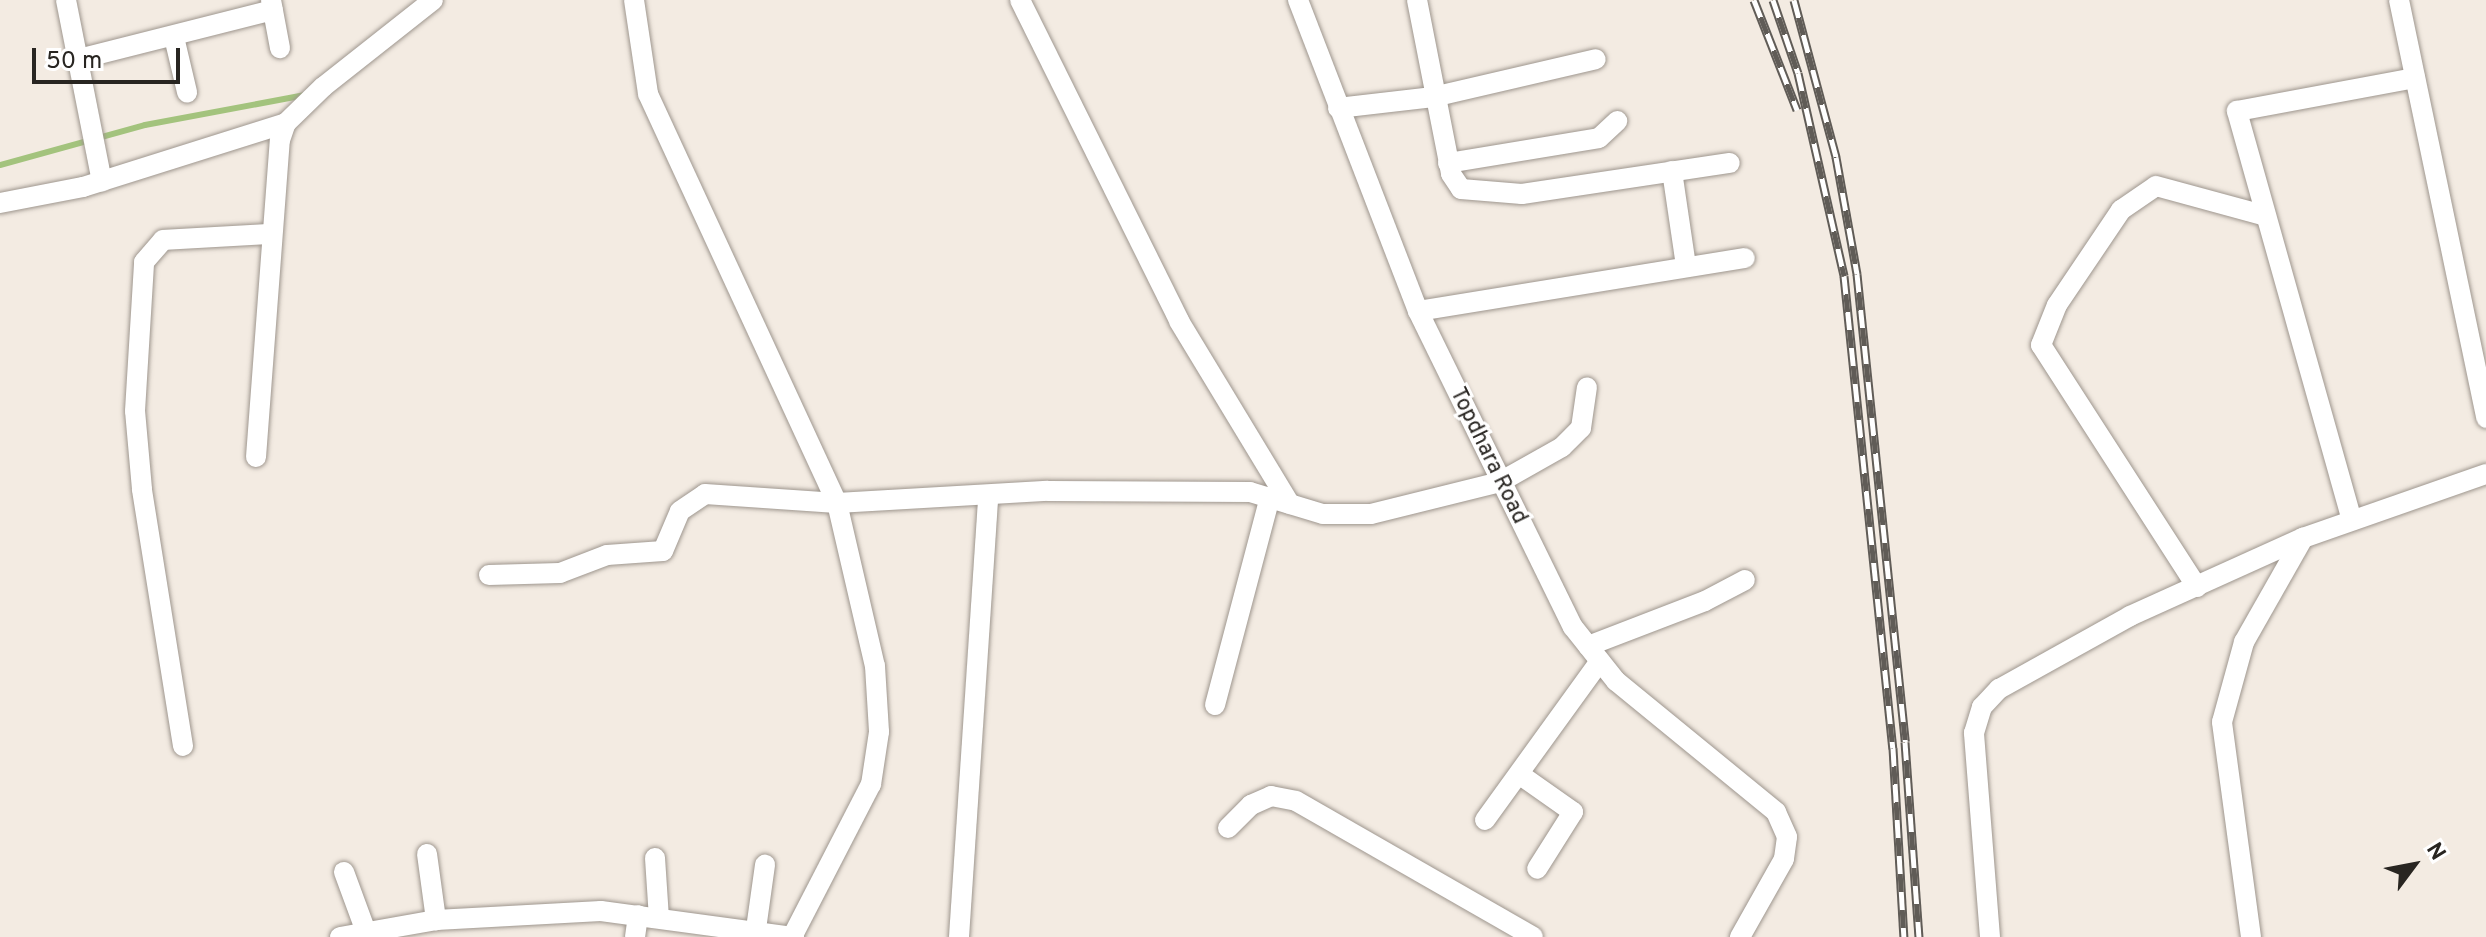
<!DOCTYPE html>
<style>
body{margin:0}
#map{position:relative;width:2486px;height:937px;overflow:hidden;background:#f3ebe2;font-family:Overpass,sans-serif}
div>[style]{position:absolute}
.stream>*{height:6px;margin:-3px;padding:0 3px;transform-origin:3px;border-radius:3px;background:#a3c37d}
.roads{filter:drop-shadow(0 0 2px #9e968e) drop-shadow(0 0 2px #9e968e)}
.minor>*{height:20px;margin:-10px;padding:0 10px;transform-origin:10px;border-radius:10px;background:#fff}
.rail>*{height:9px;margin-top:-4.5px;transform-origin:0;background:repeating-linear-gradient(90deg,#fff 0 18px,#605c57 0 36px);box-sizing:border-box;border-block:2px solid #605c57}
span{translate:-50% -50%;white-space:nowrap;text-align:center;line-height:1.15;-webkit-text-stroke:6px #fff;paint-order:stroke}
.street-label{font-size:22px;color:#282521}
.north{position:absolute;left:2374px;top:825px;width:80px;height:80px;-webkit-text-stroke:6px #fff;paint-order:stroke;rotate:58deg;font-size:22px;font-weight:700;line-height:32px;text-align:center;color:#282521}
.north::after{content:'';display:block;margin:auto;width:28px;height:36px;background:#282521;clip-path:polygon(50% 0,100% 100%,50% 72%,0 100%)}
.scale{position:absolute;left:32px;top:48px;width:148px;height:36px;box-sizing:border-box;border:4px solid #282521;border-top:0;padding-left:10px;font-size:24px;line-height:28px;white-space:nowrap;color:#282521;-webkit-text-stroke:6px #fff;paint-order:stroke}
</style>
<div id="map">
<div class="stream">
<div style="left:0;top:165px;width:150px;rotate:-15.4deg"></div>
<div style="left:145px;top:125px;width:163px;rotate:-10.6deg"></div>
</div>
<div class="roads">
<div class="minor">
<div style="left:66px;top:0;width:185px;rotate:78.8deg"></div>
<div style="left:271px;top:0;width:49px;rotate:79.4deg"></div>
<div style="left:634px;top:0;width:95px;rotate:81.5deg"></div>
<div style="left:648px;top:94px;width:451px;rotate:65.2deg"></div>
<div style="left:837px;top:503px;width:167px;rotate:76.9deg"></div>
<div style="left:875px;top:666px;width:66px;rotate:86.5deg"></div>
<div style="left:879px;top:732px;width:53px;rotate:98.7deg"></div>
<div style="left:871px;top:784px;width:172px;rotate:117.3deg"></div>
<div style="left:1020px;top:0;width:358px;rotate:63.6deg"></div>
<div style="left:1179px;top:321px;width:214px;rotate:58.8deg"></div>
<div style="left:1298px;top:0;width:333px;rotate:68.9deg"></div>
<div style="left:1418px;top:311px;width:352px;rotate:63.9deg"></div>
<div style="left:1573px;top:627px;width:69px;rotate:51.5deg"></div>
<div style="left:1616px;top:681px;width:207px;rotate:39.3deg"></div>
<div style="left:1776px;top:812px;width:27px;rotate:66deg"></div>
<div style="left:1787px;top:837px;width:22px;rotate:98deg"></div>
<div style="left:1784px;top:859px;width:90px;rotate:119.4deg"></div>
<div style="left:1417px;top:0;width:177px;rotate:78.9deg"></div>
<div style="left:1451px;top:174px;width:18px;rotate:56deg"></div>
<div style="left:1461px;top:189px;width:61px;rotate:4.7deg"></div>
<div style="left:1522px;top:194px;width:210px;rotate:-8.5deg"></div>
<div style="left:2399px;top:0;width:427px;rotate:78.2deg"></div>
<div style="left:174px;top:37px;width:57px;rotate:76.7deg"></div>
<div style="left:75px;top:60px;width:204px;rotate:-14.2deg"></div>
<div style="left:1338px;top:108px;width:96px;rotate:-6.6deg"></div>
<div style="left:1433px;top:97px;width:167px;rotate:-13.1deg"></div>
<div style="left:1448px;top:163px;width:153px;rotate:-9.4deg"></div>
<div style="left:1599px;top:138px;width:25px;rotate:-43deg"></div>
<div style="left:1672px;top:171px;width:96px;rotate:81.6deg"></div>
<div style="left:0;top:203px;width:85px;rotate:-10.9deg"></div>
<div style="left:83px;top:187px;width:213px;rotate:-17.5deg"></div>
<div style="left:1418px;top:311px;width:331px;rotate:-9.2deg"></div>
<div style="left:256px;top:457px;width:318px;rotate:-85.7deg"></div>
<div style="left:280px;top:140px;width:18px;rotate:-71deg"></div>
<div style="left:286px;top:123px;width:52px;rotate:-44.2deg"></div>
<div style="left:323px;top:87px;width:140px;rotate:-38.3deg"></div>
<div style="left:2351px;top:517px;width:422px;rotate:-105.7deg"></div>
<div style="left:2237px;top:111px;width:181px;rotate:-10.5deg"></div>
<div style="left:489px;top:575px;width:71px;rotate:-1.6deg"></div>
<div style="left:560px;top:573px;width:50px;rotate:-21deg"></div>
<div style="left:607px;top:555px;width:56px;rotate:-4.1deg"></div>
<div style="left:663px;top:551px;width:43px;rotate:-67deg"></div>
<div style="left:680px;top:511px;width:30px;rotate:-34deg"></div>
<div style="left:705px;top:494px;width:132px;rotate:3.9deg"></div>
<div style="left:837px;top:503px;width:211px;rotate:-3.3deg"></div>
<div style="left:1048px;top:491px;width:202px;rotate:0.3deg"></div>
<div style="left:1250px;top:492px;width:76px;rotate:16.8deg"></div>
<div style="left:1323px;top:514px;width:48px"></div>
<div style="left:1371px;top:514px;width:133px;rotate:-13.9deg"></div>
<div style="left:1500px;top:482px;width:71px;rotate:-29.4deg"></div>
<div style="left:1562px;top:447px;width:27px;rotate:-45deg"></div>
<div style="left:1581px;top:428px;width:41px;rotate:-81.7deg"></div>
<div style="left:2197px;top:587px;width:288px;rotate:-122.8deg"></div>
<div style="left:2041px;top:345px;width:43px;rotate:-68.2deg"></div>
<div style="left:2057px;top:305px;width:115px;rotate:-56deg"></div>
<div style="left:2121px;top:210px;width:42px;rotate:-34.4deg"></div>
<div style="left:2156px;top:186px;width:111px;rotate:15.2deg"></div>
<div style="left:1588px;top:646px;width:125px;rotate:-21deg"></div>
<div style="left:1705px;top:601px;width:45px;rotate:-27.7deg"></div>
<div style="left:1215px;top:705px;width:215px;rotate:-75.2deg"></div>
<div style="left:183px;top:746px;width:260px;rotate:-99.1deg"></div>
<div style="left:142px;top:489px;width:78px;rotate:-95.1deg"></div>
<div style="left:135px;top:411px;width:149px;rotate:-86.5deg"></div>
<div style="left:144px;top:262px;width:29px;rotate:-49deg"></div>
<div style="left:163px;top:240px;width:109px;rotate:-3.2deg"></div>
<div style="left:1519px;top:774px;width:66px;rotate:35.1deg"></div>
<div style="left:1573px;top:812px;width:67px;rotate:122.3deg"></div>
<div style="left:1485px;top:820px;width:196px;rotate:-54.1deg"></div>
<div style="left:1228px;top:828px;width:33px;rotate:-45deg"></div>
<div style="left:1251px;top:805px;width:22px;rotate:-24deg"></div>
<div style="left:1271px;top:796px;width:25px;rotate:11deg"></div>
<div style="left:1296px;top:801px;width:273px;rotate:29.8deg"></div>
<div style="left:427px;top:854px;width:67px;rotate:82.2deg"></div>
<div style="left:655px;top:858px;width:60px;rotate:86.2deg"></div>
<div style="left:344px;top:872px;width:61px;rotate:69.8deg"></div>
<div style="left:756px;top:929px;width:65px;rotate:-82deg"></div>
<div style="left:340px;top:937px;width:97px;rotate:-10deg"></div>
<div style="left:436px;top:920px;width:165px;rotate:-3.1deg"></div>
<div style="left:601px;top:911px;width:195px;rotate:7.7deg"></div>
<div style="left:635px;top:937px;width:22px;rotate:-82deg"></div>
<div style="left:959px;top:937px;width:440px;rotate:-86.2deg"></div>
<div style="left:1990px;top:937px;width:205px;rotate:-94.5deg"></div>
<div style="left:1974px;top:733px;width:27px;rotate:-73deg"></div>
<div style="left:1982px;top:707px;width:25px;rotate:-47deg"></div>
<div style="left:1999px;top:689px;width:150px;rotate:-29.1deg"></div>
<div style="left:2130px;top:616px;width:190px;rotate:-24.3deg"></div>
<div style="left:2303px;top:538px;width:194px;rotate:-19.3deg"></div>
<div style="left:2251px;top:937px;width:217px;rotate:-97.7deg"></div>
<div style="left:2222px;top:722px;width:83px;rotate:-74.6deg"></div>
<div style="left:2244px;top:642px;width:120px;rotate:-60.4deg"></div>
</div>
</div>
<div class="rail">
<div style="left:1754px;top:0;width:118px;rotate:68.6deg"></div>
<div style="left:1773px;top:0;width:77px;rotate:71.1deg"></div>
<div style="left:1798px;top:73px;width:208px;rotate:77.2deg"></div>
<div style="left:1844px;top:276px;width:475px;rotate:84.1deg"></div>
<div style="left:1893px;top:748px;width:189px;rotate:86.7deg"></div>
<div style="left:1794px;top:0;width:163px;rotate:75deg"></div>
<div style="left:1836px;top:157px;width:119px;rotate:79.8deg"></div>
<div style="left:1857px;top:274px;width:470px;rotate:84.1deg"></div>
<div style="left:1905px;top:742px;width:196px;rotate:85.9deg"></div>
</div>
<div class="street-label">
<span style="left:1488px;top:456px;rotate:64deg">Topdhara Road</span>
</div>
<div class="north">N</div>
<div class="scale">50 m</div>
</div>
